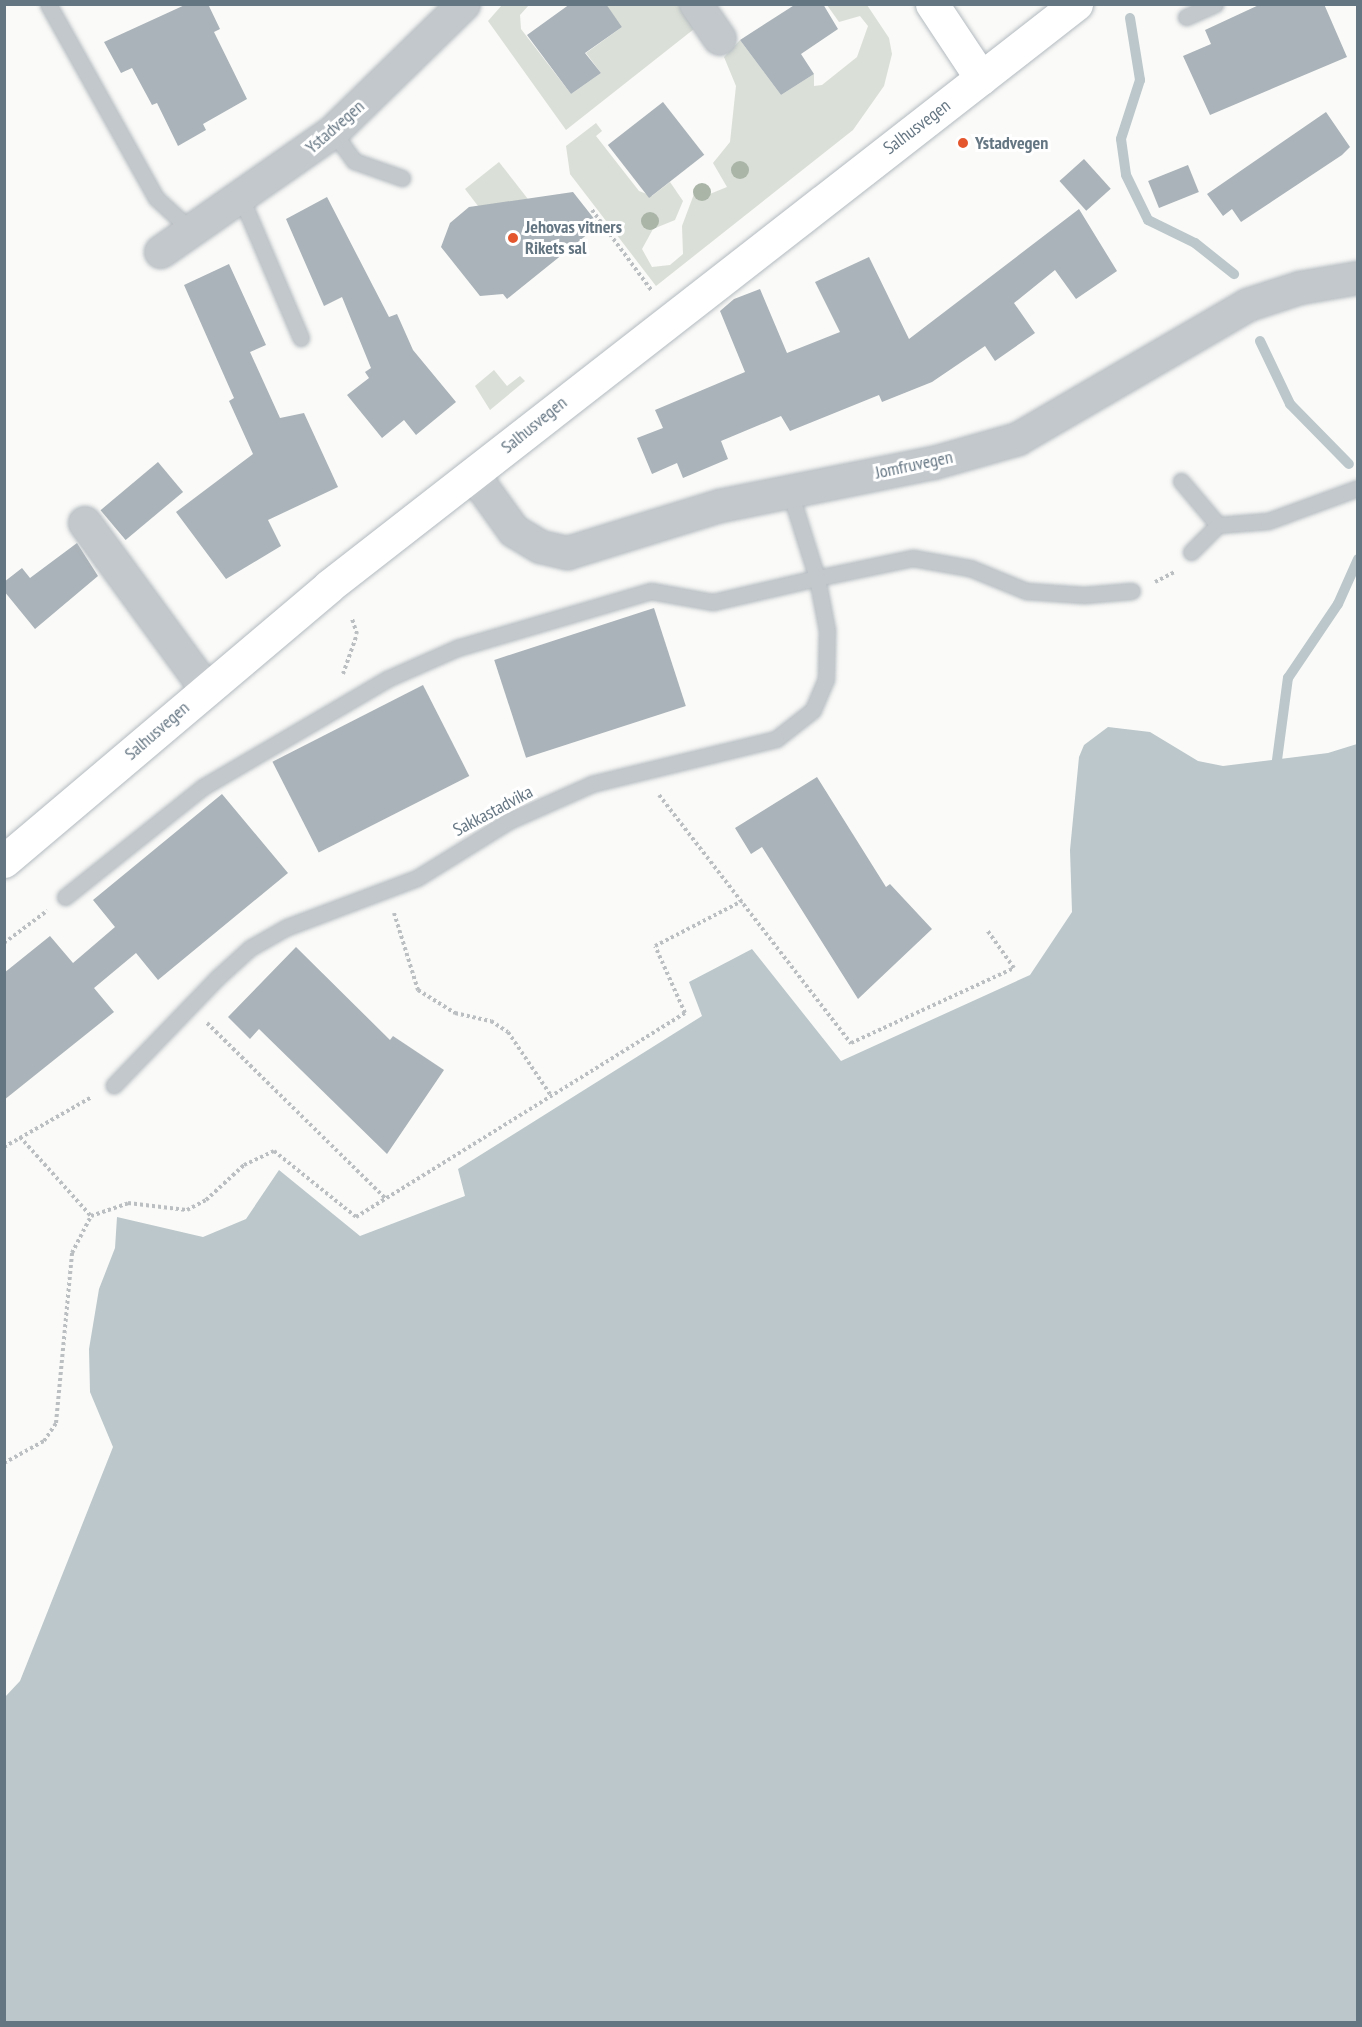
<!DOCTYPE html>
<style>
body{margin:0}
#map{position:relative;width:1362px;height:2027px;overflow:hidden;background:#fafaf8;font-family:"PT Sans Narrow",sans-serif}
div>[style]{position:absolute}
.green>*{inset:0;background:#dadfd7}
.water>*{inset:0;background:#bbc7cb}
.stream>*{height:10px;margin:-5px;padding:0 5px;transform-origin:5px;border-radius:5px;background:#bbc7cb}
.building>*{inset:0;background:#aab3b9;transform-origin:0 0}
.path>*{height:4px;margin-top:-2px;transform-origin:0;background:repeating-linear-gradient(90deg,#bbbfc2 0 3px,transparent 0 6px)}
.roads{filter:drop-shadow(0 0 2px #b3babf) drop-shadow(0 0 2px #b3babf)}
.lane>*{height:15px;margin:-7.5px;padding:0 7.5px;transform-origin:7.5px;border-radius:7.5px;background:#c3c8cc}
.street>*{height:32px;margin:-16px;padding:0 16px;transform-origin:16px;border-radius:16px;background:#c3c8cc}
.secondary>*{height:33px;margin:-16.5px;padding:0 16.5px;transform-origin:16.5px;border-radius:16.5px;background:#fff}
.trees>*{width:18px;height:18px;margin:-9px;border-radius:50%;background:#aab4a7}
.dots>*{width:16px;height:16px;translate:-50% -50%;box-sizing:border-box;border:3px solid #fff;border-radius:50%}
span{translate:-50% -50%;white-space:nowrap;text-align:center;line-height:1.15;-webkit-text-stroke:6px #fff;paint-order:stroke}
.street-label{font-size:18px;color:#657683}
.poi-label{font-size:18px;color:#657683;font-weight:700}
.left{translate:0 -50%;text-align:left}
.frame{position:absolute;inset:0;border:6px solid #657683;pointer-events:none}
</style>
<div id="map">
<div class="green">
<div style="clip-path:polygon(502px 5px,529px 5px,520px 15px,521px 29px,571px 94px,601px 73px,586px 53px,622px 27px,606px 5px,679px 5px,694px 29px,566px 130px,488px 21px)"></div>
<div style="clip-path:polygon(827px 5px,867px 5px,889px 38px,892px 54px,884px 86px,853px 130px,656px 286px,570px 174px,566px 146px,596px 123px,602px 131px,596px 136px,639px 191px,652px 196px,670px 182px,683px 201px,675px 220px,653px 229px,642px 249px,652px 267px,670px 265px,683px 254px,682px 226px,694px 194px,700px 198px,727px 187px,713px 163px,730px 142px,736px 86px,724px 57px,740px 40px,781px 95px,814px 74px,814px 86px,822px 85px,857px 57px,868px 26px,860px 16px,839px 22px)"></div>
<div style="clip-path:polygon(499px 162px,531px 203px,478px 206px,465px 189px)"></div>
<div style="clip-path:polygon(494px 370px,507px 386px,520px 376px,525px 381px,490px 410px,475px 386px)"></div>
</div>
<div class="water">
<div style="clip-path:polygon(1108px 727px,1150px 732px,1198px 761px,1223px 766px,1328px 753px,1357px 744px,1357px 2022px,5px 2022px,5px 1697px,20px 1681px,113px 1447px,90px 1392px,89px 1349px,99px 1289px,115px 1248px,117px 1217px,203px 1237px,246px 1219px,279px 1170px,360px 1236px,465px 1196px,458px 1169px,702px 1016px,689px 982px,752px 949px,841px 1061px,1030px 975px,1072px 912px,1070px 850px,1079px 757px,1084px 745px)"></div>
</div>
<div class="stream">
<div style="left:1130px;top:18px;width:63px;rotate:80.8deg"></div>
<div style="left:1140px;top:80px;width:62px;rotate:107.9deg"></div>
<div style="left:1121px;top:139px;width:36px;rotate:82deg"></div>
<div style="left:1126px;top:175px;width:50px;rotate:63.9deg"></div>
<div style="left:1148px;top:220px;width:52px;rotate:26.1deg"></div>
<div style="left:1195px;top:243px;width:50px;rotate:38.5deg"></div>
<div style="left:1260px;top:341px;width:70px;rotate:64.5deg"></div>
<div style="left:1290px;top:404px;width:84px;rotate:45.5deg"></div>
<div style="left:1277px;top:760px;width:83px;rotate:-82.4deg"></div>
<div style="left:1288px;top:678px;width:89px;rotate:-56deg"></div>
<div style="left:1338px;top:604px;width:49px;rotate:-66deg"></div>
</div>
<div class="building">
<div style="clip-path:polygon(187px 4px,208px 4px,220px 29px,214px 32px,247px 99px,203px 124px,206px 130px,178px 146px,157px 103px,152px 105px,132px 68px,121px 73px,104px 42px)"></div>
<div style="clip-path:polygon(570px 4px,606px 4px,622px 27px,585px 53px,601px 73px,571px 94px,527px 35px)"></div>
<div style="clip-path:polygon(796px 4px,823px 4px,838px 29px,801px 54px,814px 74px,781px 95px,740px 40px)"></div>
<div style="clip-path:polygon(1261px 4px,1324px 4px,1347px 57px,1210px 115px,1183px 56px,1211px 44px,1205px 30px)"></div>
<div style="left:663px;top:102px;width:67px;height:70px;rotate:52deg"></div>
<div style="clip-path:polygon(1326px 112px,1350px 147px,1342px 155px,1241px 222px,1232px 209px,1223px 216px,1207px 194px)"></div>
<div style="left:1084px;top:159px;width:40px;height:33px;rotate:48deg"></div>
<div style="left:1188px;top:165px;width:29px;height:43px;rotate:68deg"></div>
<div style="clip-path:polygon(573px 192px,599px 225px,507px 299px,503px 294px,480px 296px,441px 247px,450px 223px,469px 207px)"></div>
<div style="clip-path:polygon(327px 197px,389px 317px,397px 314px,413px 350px,456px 402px,416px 435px,404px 420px,382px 438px,347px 395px,369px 378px,365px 372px,371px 368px,342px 297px,324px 306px,286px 219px)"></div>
<div style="clip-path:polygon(1079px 209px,1117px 271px,1076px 299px,1055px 270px,1014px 303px,1035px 333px,995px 361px,985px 346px,932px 382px,882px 402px,879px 395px,790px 431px,781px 416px,721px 441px,728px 459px,683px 478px,677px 463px,652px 474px,637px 438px,663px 428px,655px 410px,745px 372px,720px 311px,734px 299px,760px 289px,787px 353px,840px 332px,815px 282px,869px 257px,909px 339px)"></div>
<div style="clip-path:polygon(229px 264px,266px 345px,250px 352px,280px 418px,304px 413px,338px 487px,268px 520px,281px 546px,226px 579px,176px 512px,253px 454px,229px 401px,234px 398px,184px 285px)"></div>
<div style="left:158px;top:462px;width:39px;height:75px;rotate:50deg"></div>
<div style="clip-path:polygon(77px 543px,98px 576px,35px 629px,4px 591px,4px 582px,22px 568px,30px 578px)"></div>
<div style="left:654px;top:608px;width:103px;height:168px;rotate:72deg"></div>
<div style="left:423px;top:685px;width:102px;height:169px;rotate:63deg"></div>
<div style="clip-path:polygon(817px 777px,886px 887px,890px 884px,932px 929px,858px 999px,762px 847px,751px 854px,735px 828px)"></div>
<div style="clip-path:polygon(222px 794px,288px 873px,158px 980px,136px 953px,94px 988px,114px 1012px,4px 1100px,4px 973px,50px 936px,73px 963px,115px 927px,93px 900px)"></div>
<div style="clip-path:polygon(296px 947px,390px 1040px,393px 1036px,444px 1070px,387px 1154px,259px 1029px,250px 1039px,228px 1017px)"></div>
</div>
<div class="path">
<div style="left:592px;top:210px;width:101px;rotate:53.5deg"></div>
<div style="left:1155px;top:582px;width:22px;rotate:-27deg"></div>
<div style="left:343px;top:674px;width:42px;rotate:-70.7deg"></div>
<div style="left:357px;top:634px;width:16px;rotate:-108deg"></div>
<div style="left:659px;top:795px;width:314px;rotate:52.3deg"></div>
<div style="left:851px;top:1043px;width:179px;rotate:-24.7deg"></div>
<div style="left:1014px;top:968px;width:47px;rotate:-125.4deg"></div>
<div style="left:394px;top:913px;width:81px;rotate:72.7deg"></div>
<div style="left:418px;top:990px;width:44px;rotate:31.9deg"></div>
<div style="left:455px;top:1013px;width:37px;rotate:13deg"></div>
<div style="left:491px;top:1021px;width:20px;rotate:33deg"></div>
<div style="left:508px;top:1032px;width:78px;rotate:55.9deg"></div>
<div style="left:4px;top:943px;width:54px;rotate:-36.7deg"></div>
<div style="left:207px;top:1023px;width:252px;rotate:44.5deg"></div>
<div style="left:20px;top:1137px;width:106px;rotate:48.1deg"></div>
<div style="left:4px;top:1147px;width:101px;rotate:-29.6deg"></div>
<div style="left:4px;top:1463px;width:46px;rotate:-28.8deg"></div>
<div style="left:44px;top:1441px;width:22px;rotate:-56deg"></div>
<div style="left:56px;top:1423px;width:171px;rotate:-84.6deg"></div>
<div style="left:72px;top:1253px;width:42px;rotate:-62.8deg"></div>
<div style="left:91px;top:1216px;width:39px;rotate:-19deg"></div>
<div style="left:128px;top:1203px;width:59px;rotate:6.8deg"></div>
<div style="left:187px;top:1210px;width:21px;rotate:-28deg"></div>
<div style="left:206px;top:1200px;width:52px;rotate:-42.6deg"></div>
<div style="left:244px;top:1165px;width:33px;rotate:-25deg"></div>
<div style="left:274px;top:1151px;width:105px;rotate:38.8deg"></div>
<div style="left:356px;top:1217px;width:387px;rotate:-31.8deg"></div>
<div style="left:685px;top:1013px;width:73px;rotate:-114.1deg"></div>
<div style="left:655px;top:946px;width:98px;rotate:-27.3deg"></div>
</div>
<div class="roads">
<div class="lane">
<div style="left:48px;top:4px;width:222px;rotate:60.9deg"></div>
<div style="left:156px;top:198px;width:47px;rotate:42.4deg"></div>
<div style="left:1186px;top:17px;width:32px;rotate:-24deg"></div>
<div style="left:333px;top:132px;width:36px;rotate:54deg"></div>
<div style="left:354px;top:161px;width:51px;rotate:19.5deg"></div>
<div style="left:242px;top:200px;width:150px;rotate:66.9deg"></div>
<div style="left:1181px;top:481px;width:57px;rotate:49.9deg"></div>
<div style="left:789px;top:489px;width:93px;rotate:72.5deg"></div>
<div style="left:817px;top:578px;width:98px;rotate:-11.8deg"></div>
<div style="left:913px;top:558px;width:58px;rotate:10deg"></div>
<div style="left:970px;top:568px;width:61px;rotate:22.3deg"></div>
<div style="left:1026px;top:591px;width:58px;rotate:3.9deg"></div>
<div style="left:1084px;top:595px;width:48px;rotate:-4.8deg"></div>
<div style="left:1191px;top:552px;width:38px;rotate:-45deg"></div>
<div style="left:1218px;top:525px;width:50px;rotate:-4.6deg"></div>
<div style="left:1268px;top:521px;width:96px;rotate:-20.1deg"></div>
<div style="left:65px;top:897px;width:176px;rotate:-38.6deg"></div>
<div style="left:203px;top:787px;width:213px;rotate:-30.4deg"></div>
<div style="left:387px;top:679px;width:77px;rotate:-23.9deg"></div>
<div style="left:457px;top:648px;width:202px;rotate:-16.4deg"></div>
<div style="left:651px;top:591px;width:63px;rotate:10.1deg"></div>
<div style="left:713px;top:602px;width:107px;rotate:-13deg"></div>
<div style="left:817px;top:578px;width:53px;rotate:79.1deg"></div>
<div style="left:827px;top:630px;width:49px;rotate:91.2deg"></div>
<div style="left:826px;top:679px;width:34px;rotate:113deg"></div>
<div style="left:813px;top:710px;width:47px;rotate:141.9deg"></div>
<div style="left:776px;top:739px;width:189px;rotate:166.3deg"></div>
<div style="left:592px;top:784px;width:91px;rotate:156deg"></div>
<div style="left:509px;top:821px;width:108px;rotate:148.2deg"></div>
<div style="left:417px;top:878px;width:139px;rotate:159.3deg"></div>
<div style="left:287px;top:927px;width:43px;rotate:150.4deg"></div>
<div style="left:250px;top:948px;width:45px;rotate:137.7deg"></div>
<div style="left:217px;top:978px;width:149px;rotate:133.9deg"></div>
</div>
<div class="street">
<div style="left:696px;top:4px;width:42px;rotate:55.6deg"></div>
<div style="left:161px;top:252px;width:210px;rotate:-34.9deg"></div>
<div style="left:333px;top:132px;width:183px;rotate:-44.3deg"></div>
<div style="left:473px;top:474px;width:70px;rotate:54.3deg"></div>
<div style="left:514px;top:531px;width:31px;rotate:31deg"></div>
<div style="left:541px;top:547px;width:28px;rotate:13deg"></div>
<div style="left:568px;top:553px;width:159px;rotate:-17.2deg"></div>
<div style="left:720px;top:506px;width:218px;rotate:-11.4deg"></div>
<div style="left:934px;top:463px;width:87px;rotate:-15.9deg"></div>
<div style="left:1018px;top:439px;width:266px;rotate:-30.2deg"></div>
<div style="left:1248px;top:305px;width:55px;rotate:-18.1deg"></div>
<div style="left:1300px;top:288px;width:59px;rotate:-9.8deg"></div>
<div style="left:85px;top:523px;width:205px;rotate:53.9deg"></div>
</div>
<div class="secondary">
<div style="left:932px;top:4px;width:89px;rotate:56.5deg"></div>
<div style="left:4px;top:861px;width:426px;rotate:-40.2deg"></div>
<div style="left:329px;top:586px;width:947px;rotate:-37.92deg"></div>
</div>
</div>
<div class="trees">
<div style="left:740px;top:170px"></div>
<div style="left:702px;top:192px"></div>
<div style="left:650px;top:221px"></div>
</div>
<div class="dots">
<div style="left:963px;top:143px;background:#e4572e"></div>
<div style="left:513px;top:238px;background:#e4572e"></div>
</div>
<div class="street-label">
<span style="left:335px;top:127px;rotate:-41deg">Ystadvegen</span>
<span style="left:917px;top:127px;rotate:-37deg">Salhusvegen</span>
<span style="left:534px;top:425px;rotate:-39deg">Salhusvegen</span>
<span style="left:914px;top:465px;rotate:-12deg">Jomfruvegen</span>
<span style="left:157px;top:731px;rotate:-41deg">Salhusvegen</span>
<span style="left:493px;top:811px;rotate:-28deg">Sakkastadvika</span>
</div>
<div class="poi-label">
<span class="left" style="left:975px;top:143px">Ystadvegen</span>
<span class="left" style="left:525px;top:238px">Jehovas vitners<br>Rikets sal</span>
</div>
<div class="frame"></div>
</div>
